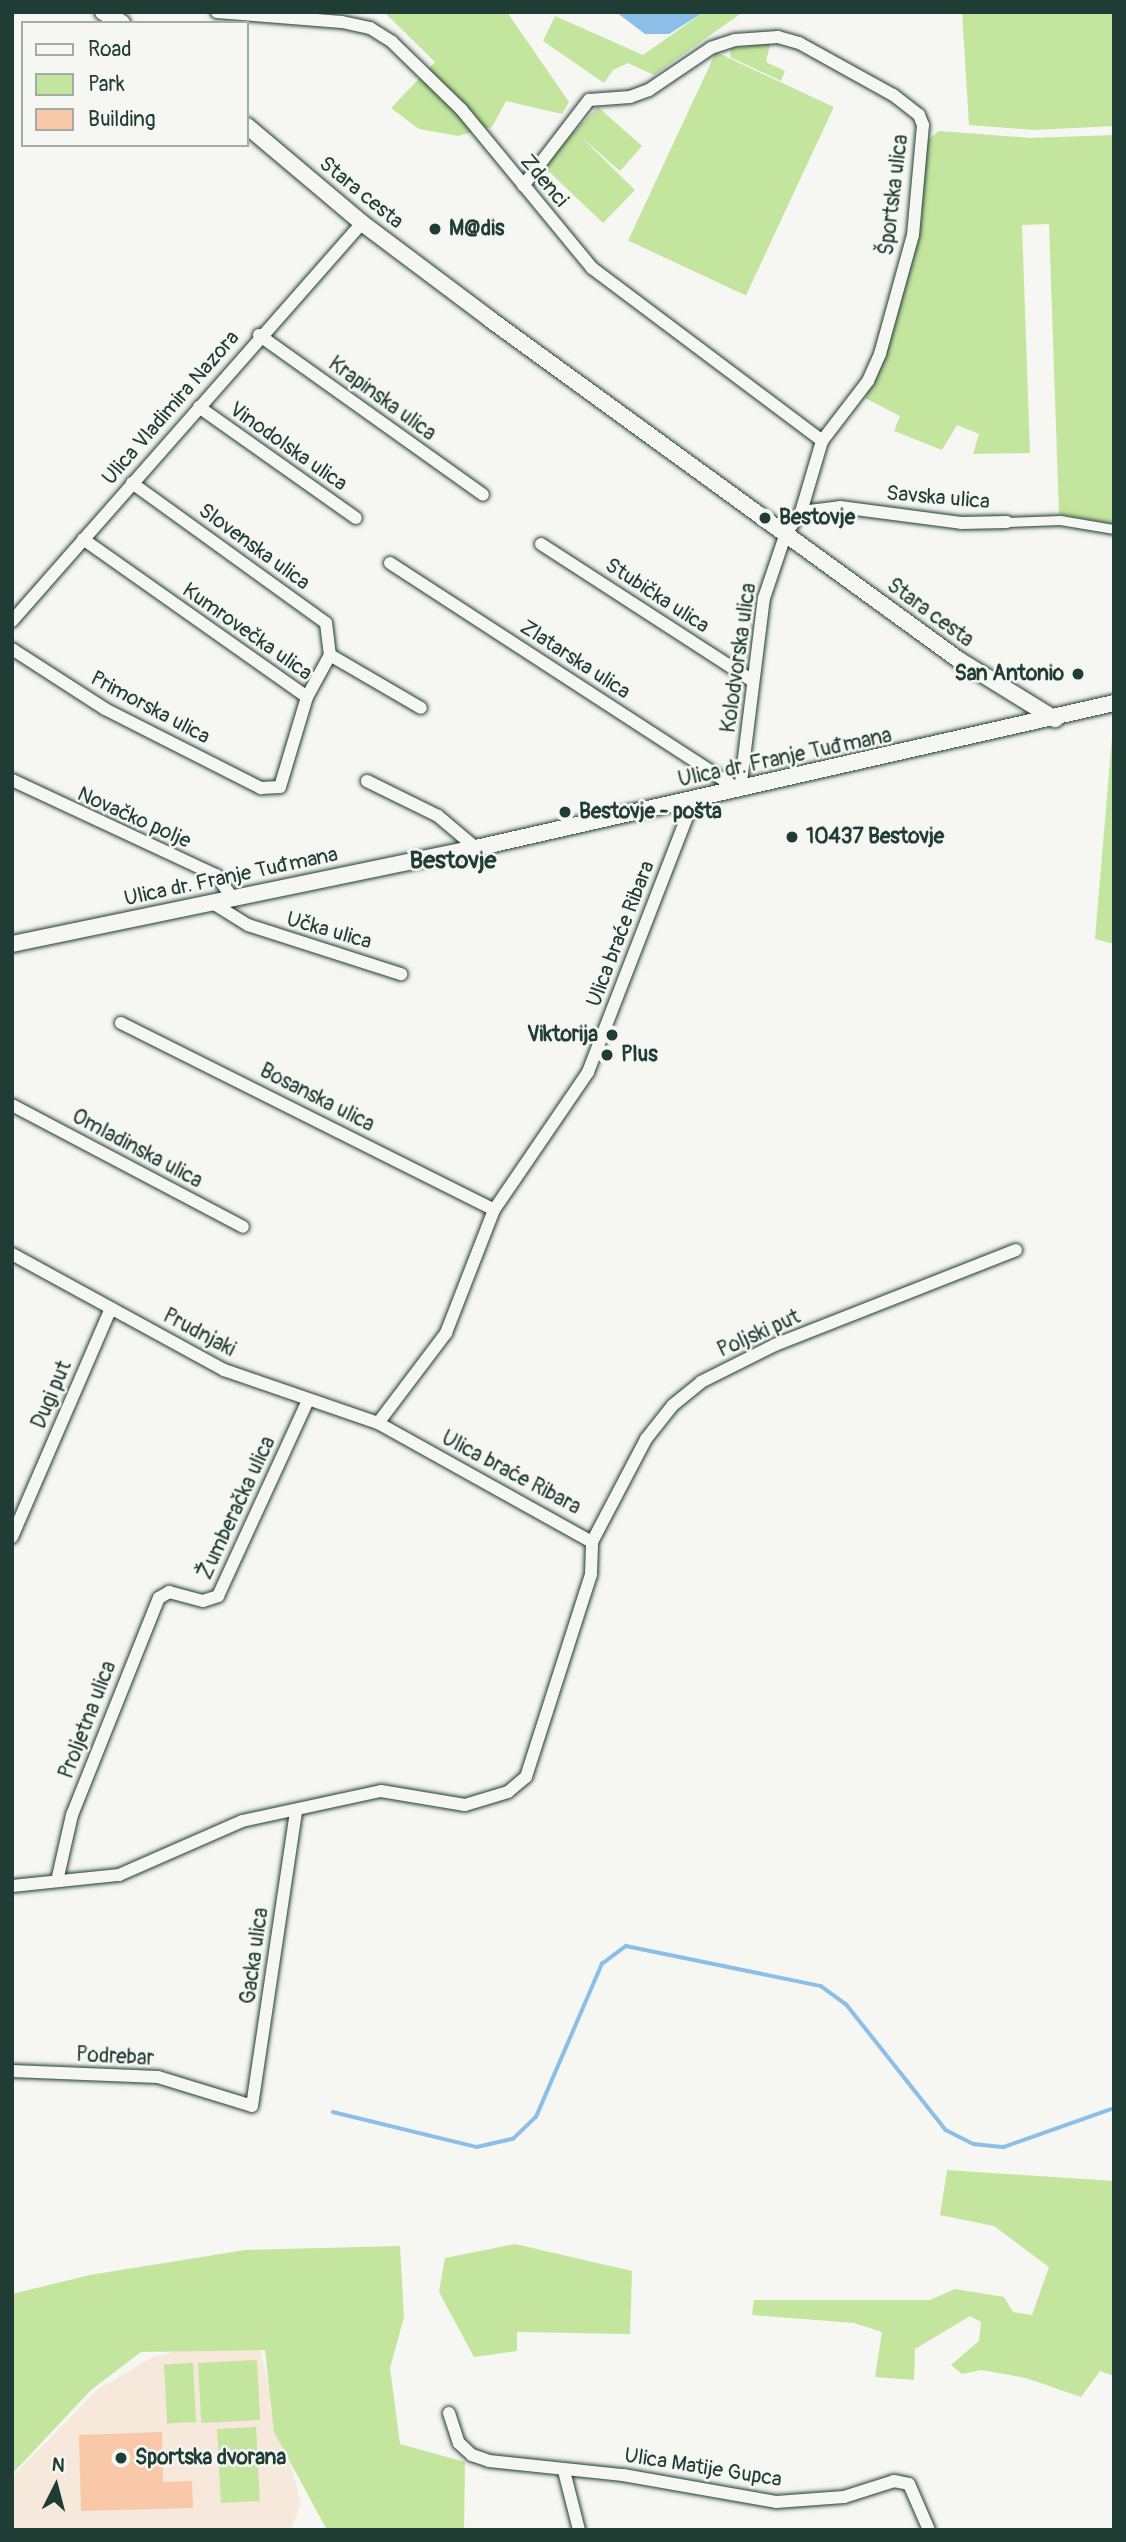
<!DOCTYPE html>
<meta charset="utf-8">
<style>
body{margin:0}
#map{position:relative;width:1126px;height:2542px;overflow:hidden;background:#f6f6f2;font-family:Pangolin,sans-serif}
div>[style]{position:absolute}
.built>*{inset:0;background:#f7e8dc}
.green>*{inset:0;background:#c4e59e;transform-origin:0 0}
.water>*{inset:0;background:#8cbfe8}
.stream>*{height:3.5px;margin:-1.75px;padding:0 1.75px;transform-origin:1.75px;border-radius:1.75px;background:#8cbfe8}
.building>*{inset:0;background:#f8c8a8}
.roads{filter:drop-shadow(0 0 2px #1f3d34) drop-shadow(0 0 2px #1f3d34)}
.pedestrian>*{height:9px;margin:-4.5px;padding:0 4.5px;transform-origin:4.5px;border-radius:4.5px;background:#f6f6f2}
.minor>*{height:12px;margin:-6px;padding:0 6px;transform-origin:6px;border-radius:6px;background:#f6f6f2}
.secondary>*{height:16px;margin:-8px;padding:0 8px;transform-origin:8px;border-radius:8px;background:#f6f6f2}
.dots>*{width:19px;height:19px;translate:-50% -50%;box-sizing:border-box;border:4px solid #f6f6f2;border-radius:50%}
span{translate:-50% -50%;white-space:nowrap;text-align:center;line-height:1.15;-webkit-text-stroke:5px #f6f6f2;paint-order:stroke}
.street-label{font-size:21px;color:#1f3d34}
.poi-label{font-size:21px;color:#1f3d34;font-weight:700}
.left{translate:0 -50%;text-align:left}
.right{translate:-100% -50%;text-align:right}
.quarter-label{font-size:24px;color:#1f3d34;font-weight:700}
.frame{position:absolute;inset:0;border:14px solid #1f3d34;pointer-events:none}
.legend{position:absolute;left:21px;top:21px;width:228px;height:126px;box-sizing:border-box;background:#f6f6f2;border:2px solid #a0aca6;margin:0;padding:9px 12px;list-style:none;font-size:21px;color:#1f3d34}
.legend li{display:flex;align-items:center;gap:14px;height:35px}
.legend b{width:35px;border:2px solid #a0aca6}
.north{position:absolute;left:21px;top:2451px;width:70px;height:70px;-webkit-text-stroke:5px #f6f6f2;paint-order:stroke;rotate:6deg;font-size:19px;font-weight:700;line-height:28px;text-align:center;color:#1f3d34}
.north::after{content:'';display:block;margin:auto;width:24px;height:32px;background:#1f3d34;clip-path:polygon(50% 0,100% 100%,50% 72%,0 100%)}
</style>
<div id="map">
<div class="built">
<div style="clip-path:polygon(255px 2332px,301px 2503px,291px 2530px,12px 2530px,12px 2477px,98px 2389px,153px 2357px)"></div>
</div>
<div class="green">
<div style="clip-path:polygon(384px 12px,507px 12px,569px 102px,562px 114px,506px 101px,492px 127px,458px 136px,419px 129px,391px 108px,435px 62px)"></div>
<div style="clip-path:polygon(704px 12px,743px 12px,654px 75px,628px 63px,613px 70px,604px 83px,543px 41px,555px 16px,643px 55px)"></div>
<div style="clip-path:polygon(962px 12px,1114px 12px,1114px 126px,1034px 130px,969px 125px)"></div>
<div style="clip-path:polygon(770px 44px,766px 62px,785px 71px,781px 81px,730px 57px,731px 48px)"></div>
<div style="left:716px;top:52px;width:130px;height:208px;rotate:25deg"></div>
<div style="clip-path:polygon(598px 107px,642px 146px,620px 171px,580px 136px,635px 190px,603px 223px,542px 165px)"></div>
<div style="clip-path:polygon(939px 131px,1031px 138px,1114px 135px,1114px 524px,1059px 514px,1049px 224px,1022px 225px,1030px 453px,973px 454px,979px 434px,957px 425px,942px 450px,894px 431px,900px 416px,865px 398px,885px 356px,914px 256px,926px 141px)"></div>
<div style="clip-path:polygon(1114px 714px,1114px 944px,1095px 939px)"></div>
<div style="clip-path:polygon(947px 2170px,1114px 2181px,1114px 2376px,1100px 2371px,1081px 2397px,1026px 2378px,981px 2370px,962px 2374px,951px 2365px,979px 2341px,981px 2322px,970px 2316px,915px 2349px,914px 2380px,875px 2377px,882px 2332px,854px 2323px,752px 2315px,754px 2300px,930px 2300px,955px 2289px,1004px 2297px,1013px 2312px,1032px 2315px,1049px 2267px,994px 2226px,940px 2215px)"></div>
<div style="clip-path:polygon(515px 2244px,632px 2271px,630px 2334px,517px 2332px,517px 2351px,474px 2357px,439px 2292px,445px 2258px)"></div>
<div style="clip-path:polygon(400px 2246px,404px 2317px,390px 2368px,400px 2444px,465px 2462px,464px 2530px,327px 2530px,274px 2432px,265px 2350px,141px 2352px,91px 2390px,12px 2474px,12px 2294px,90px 2275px,245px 2250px)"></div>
<div style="left:257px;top:2360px;width:60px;height:59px;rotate:87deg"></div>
<div style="left:193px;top:2363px;width:59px;height:29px;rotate:87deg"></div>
<div style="left:256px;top:2427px;width:74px;height:39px;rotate:87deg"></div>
</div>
<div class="water">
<div style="clip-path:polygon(616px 12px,704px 12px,669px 34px,645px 34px)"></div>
</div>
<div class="stream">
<div style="left:333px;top:2112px;width:148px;rotate:13.7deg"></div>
<div style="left:477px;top:2147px;width:37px;rotate:-13deg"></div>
<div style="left:513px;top:2139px;width:32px;rotate:-44deg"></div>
<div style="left:536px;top:2117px;width:167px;rotate:-66.7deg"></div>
<div style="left:602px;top:1964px;width:30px;rotate:-37deg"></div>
<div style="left:626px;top:1946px;width:199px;rotate:11.6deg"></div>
<div style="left:821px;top:1986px;width:32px;rotate:36deg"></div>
<div style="left:847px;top:2005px;width:159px;rotate:51.6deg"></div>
<div style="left:946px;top:2130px;width:31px;rotate:27deg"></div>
<div style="left:974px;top:2144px;width:30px;rotate:6deg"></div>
<div style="left:1004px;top:2147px;width:117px;rotate:-19.5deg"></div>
</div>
<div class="building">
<div style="clip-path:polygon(162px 2432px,163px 2482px,192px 2481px,193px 2508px,81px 2511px,79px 2435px)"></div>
</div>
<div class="roads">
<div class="pedestrian">
<div style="left:1007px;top:522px;width:53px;rotate:-2.2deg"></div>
<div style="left:1060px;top:520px;width:55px;rotate:9.5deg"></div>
</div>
<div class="minor">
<div style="left:217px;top:12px;width:125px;rotate:4.6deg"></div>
<div style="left:342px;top:22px;width:29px;rotate:12deg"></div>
<div style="left:370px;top:28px;width:26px;rotate:32deg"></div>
<div style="left:392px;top:42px;width:96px;rotate:44.2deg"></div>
<div style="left:461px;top:109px;width:206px;rotate:50.5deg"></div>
<div style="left:592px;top:268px;width:288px;rotate:36.9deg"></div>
<div style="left:259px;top:335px;width:275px;rotate:35.5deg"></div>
<div style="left:199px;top:407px;width:192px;rotate:35.3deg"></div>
<div style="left:132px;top:483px;width:239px;rotate:35.8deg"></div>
<div style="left:326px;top:623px;width:32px;rotate:83deg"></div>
<div style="left:330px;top:655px;width:48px;rotate:118.7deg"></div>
<div style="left:801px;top:512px;width:39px;rotate:-7deg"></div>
<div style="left:840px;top:507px;width:122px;rotate:7.5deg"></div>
<div style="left:961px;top:523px;width:46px;rotate:-1.2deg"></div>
<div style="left:541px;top:544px;width:252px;rotate:32.9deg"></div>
<div style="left:390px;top:563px;width:417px;rotate:33deg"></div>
<div style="left:740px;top:790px;width:193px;rotate:-82.9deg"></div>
<div style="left:764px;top:598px;width:69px;rotate:-71.3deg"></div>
<div style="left:786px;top:533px;width:26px;rotate:-54deg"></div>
<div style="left:801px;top:512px;width:74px;rotate:-73.5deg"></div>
<div style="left:822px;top:441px;width:76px;rotate:-52.5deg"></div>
<div style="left:868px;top:381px;width:30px;rotate:-66deg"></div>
<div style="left:880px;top:354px;width:123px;rotate:-74.5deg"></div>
<div style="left:913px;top:235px;width:110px;rotate:-84.8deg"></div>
<div style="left:923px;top:125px;width:11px;rotate:-112deg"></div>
<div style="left:919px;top:115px;width:33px;rotate:-142deg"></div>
<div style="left:893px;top:95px;width:107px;rotate:-151deg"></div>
<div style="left:799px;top:43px;width:22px;rotate:-164deg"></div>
<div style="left:778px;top:37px;width:43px;rotate:176deg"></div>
<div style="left:735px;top:40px;width:25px;rotate:162deg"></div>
<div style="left:711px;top:48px;width:75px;rotate:145.9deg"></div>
<div style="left:649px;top:90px;width:20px;rotate:160deg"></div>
<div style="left:630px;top:97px;width:41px;rotate:175.8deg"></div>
<div style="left:589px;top:100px;width:108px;rotate:127.5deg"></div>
<div style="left:12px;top:621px;width:530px;rotate:-48.67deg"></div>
<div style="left:12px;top:649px;width:111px;rotate:32.8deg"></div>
<div style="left:105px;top:709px;width:175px;rotate:26.9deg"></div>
<div style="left:261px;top:788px;width:19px;rotate:-3deg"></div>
<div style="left:280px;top:787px;width:94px;rotate:-73.3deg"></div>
<div style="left:307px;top:697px;width:274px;rotate:-144.8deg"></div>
<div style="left:330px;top:655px;width:105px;rotate:30.2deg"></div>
<div style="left:12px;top:780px;width:225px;rotate:25deg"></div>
<div style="left:216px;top:875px;width:29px;rotate:54deg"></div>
<div style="left:367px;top:781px;width:79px;rotate:26.2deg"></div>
<div style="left:438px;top:816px;width:50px;rotate:40.1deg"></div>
<div style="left:211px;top:902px;width:44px;rotate:31.9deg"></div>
<div style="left:248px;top:925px;width:161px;rotate:17.8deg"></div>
<div style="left:121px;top:1023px;width:417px;rotate:26.6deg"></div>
<div style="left:12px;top:1105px;width:261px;rotate:27.8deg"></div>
<div style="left:12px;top:1254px;width:242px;rotate:28.7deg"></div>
<div style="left:224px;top:1370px;width:163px;rotate:19deg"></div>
<div style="left:12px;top:1537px;width:249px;rotate:-66.6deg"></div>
<div style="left:592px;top:1542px;width:245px;rotate:-150.9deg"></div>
<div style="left:378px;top:1423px;width:113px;rotate:-52.9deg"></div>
<div style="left:446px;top:1333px;width:132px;rotate:-68.7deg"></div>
<div style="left:494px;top:1210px;width:167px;rotate:-55.7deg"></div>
<div style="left:588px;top:1072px;width:293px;rotate:-68.8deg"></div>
<div style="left:57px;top:1881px;width:68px;rotate:-77.2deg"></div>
<div style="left:72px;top:1815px;width:234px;rotate:-68.2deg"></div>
<div style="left:159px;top:1598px;width:12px;rotate:-31deg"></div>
<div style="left:169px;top:1592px;width:35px;rotate:15deg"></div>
<div style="left:203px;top:1601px;width:16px;rotate:-18deg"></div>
<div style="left:218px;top:1596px;width:216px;rotate:-65.3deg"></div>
<div style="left:12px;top:1886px;width:108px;rotate:-5.9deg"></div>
<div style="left:119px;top:1875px;width:134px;rotate:-23.7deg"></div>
<div style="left:242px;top:1821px;width:142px;rotate:-12.2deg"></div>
<div style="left:381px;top:1791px;width:85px;rotate:9.5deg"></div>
<div style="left:465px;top:1805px;width:45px;rotate:-16.8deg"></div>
<div style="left:508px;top:1792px;width:23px;rotate:-40deg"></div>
<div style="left:526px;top:1777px;width:213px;rotate:-72.2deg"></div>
<div style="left:591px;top:1574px;width:32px;rotate:-88deg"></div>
<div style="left:592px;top:1542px;width:116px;rotate:-62.3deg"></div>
<div style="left:646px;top:1439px;width:43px;rotate:-51.5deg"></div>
<div style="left:673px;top:1405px;width:36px;rotate:-39deg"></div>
<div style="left:701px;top:1382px;width:83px;rotate:-26.6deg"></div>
<div style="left:775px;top:1345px;width:259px;rotate:-21.5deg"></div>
<div style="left:12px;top:2071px;width:146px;rotate:2.4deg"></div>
<div style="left:158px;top:2077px;width:98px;rotate:17.1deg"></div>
<div style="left:252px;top:2106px;width:298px;rotate:-81.5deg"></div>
<div style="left:449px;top:2413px;width:32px;rotate:72deg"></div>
<div style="left:459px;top:2443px;width:18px;rotate:43deg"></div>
<div style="left:472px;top:2455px;width:18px;rotate:19deg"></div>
<div style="left:489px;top:2461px;width:135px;rotate:6deg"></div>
<div style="left:623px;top:2475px;width:155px;rotate:10deg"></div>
<div style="left:776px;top:2502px;width:68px;rotate:-4.2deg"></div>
<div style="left:844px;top:2497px;width:52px;rotate:-17.7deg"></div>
<div style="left:894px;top:2481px;width:15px;rotate:11deg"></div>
<div style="left:909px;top:2484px;width:50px;rotate:66.5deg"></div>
<div style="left:564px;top:2471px;width:61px;rotate:75.7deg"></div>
</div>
<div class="secondary">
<div style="left:103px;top:12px;width:22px;rotate:30deg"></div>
<div style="left:247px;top:126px;width:150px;rotate:40.1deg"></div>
<div style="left:362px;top:223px;width:161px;rotate:36.9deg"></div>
<div style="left:491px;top:320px;width:578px;rotate:36deg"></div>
<div style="left:959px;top:660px;width:113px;rotate:31.6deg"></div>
<div style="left:12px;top:944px;width:474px;rotate:-11.7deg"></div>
<div style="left:476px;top:848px;width:654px;rotate:-12.8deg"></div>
</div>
</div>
<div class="dots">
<div style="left:435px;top:229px;background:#1f3d34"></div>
<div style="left:765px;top:518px;background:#1f3d34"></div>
<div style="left:1078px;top:674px;background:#1f3d34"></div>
<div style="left:565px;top:812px;background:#1f3d34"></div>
<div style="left:792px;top:837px;background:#1f3d34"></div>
<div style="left:612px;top:1035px;background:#1f3d34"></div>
<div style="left:607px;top:1055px;background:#1f3d34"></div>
<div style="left:121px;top:2458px;background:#1f3d34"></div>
</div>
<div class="street-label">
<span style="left:544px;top:181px;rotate:50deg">Zdenci</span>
<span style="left:361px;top:193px;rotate:39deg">Stara cesta</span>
<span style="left:894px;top:195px;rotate:-83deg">Športska ulica</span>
<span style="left:382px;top:399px;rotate:36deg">Krapinska ulica</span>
<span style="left:171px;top:408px;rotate:-49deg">Ulica Vladimira Nazora</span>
<span style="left:288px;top:447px;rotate:35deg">Vinodolska ulica</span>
<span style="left:938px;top:498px;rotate:5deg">Savska ulica</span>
<span style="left:254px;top:547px;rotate:36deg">Slovenska ulica</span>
<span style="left:657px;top:596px;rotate:33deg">Stubička ulica</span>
<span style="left:930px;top:613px;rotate:36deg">Stara cesta</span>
<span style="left:247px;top:632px;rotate:35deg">Kumrovečka ulica</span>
<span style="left:739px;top:658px;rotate:-82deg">Kolodvorska ulica</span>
<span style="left:575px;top:660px;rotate:33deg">Zlatarska ulica</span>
<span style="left:150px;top:708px;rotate:28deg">Primorska ulica</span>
<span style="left:785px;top:758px;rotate:-12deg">Ulica dr. Franje Tuđmana</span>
<span style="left:134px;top:818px;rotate:24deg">Novačko polje</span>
<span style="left:231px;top:877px;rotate:-12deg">Ulica dr. Franje Tuđmana</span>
<span style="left:329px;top:931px;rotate:16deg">Učka ulica</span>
<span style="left:621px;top:934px;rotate:-69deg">Ulica braće Ribara</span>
<span style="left:317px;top:1098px;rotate:27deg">Bosanska ulica</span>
<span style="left:137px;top:1149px;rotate:28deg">Omladinska ulica</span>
<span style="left:199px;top:1333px;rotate:28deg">Prudnjaki</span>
<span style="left:759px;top:1334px;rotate:-24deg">Poljski put</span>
<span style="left:52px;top:1395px;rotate:-67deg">Dugi put</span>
<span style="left:511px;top:1473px;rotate:28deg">Ulica braće Ribara</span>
<span style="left:237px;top:1508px;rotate:-65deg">Žumberačka ulica</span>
<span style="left:88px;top:1720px;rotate:-69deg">Proljetna ulica</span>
<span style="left:255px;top:1956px;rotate:-82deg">Gacka ulica</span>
<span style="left:115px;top:2057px;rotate:3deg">Podrebar</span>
<span style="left:703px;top:2468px;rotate:9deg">Ulica Matije Gupca</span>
</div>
<div class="poi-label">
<span class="left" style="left:449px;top:229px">M@dis</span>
<span class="left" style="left:779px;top:518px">Bestovje</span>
<span class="right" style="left:1064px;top:674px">San Antonio</span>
<span class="left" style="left:579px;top:812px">Bestovje - pošta</span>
<span class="left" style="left:806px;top:837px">10437 Bestovje</span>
<span class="right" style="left:598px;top:1035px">Viktorija</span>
<span class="left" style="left:621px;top:1055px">Plus</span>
<span class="left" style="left:135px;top:2458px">Sportska dvorana</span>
</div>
<div class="quarter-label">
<span style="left:453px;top:861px">Bestovje</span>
</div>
<div class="frame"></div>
<ul class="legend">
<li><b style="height:9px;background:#f6f6f2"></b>Road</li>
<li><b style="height:19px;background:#c4e59e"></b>Park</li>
<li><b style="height:19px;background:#f8c8a8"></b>Building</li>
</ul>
<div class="north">N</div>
</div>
